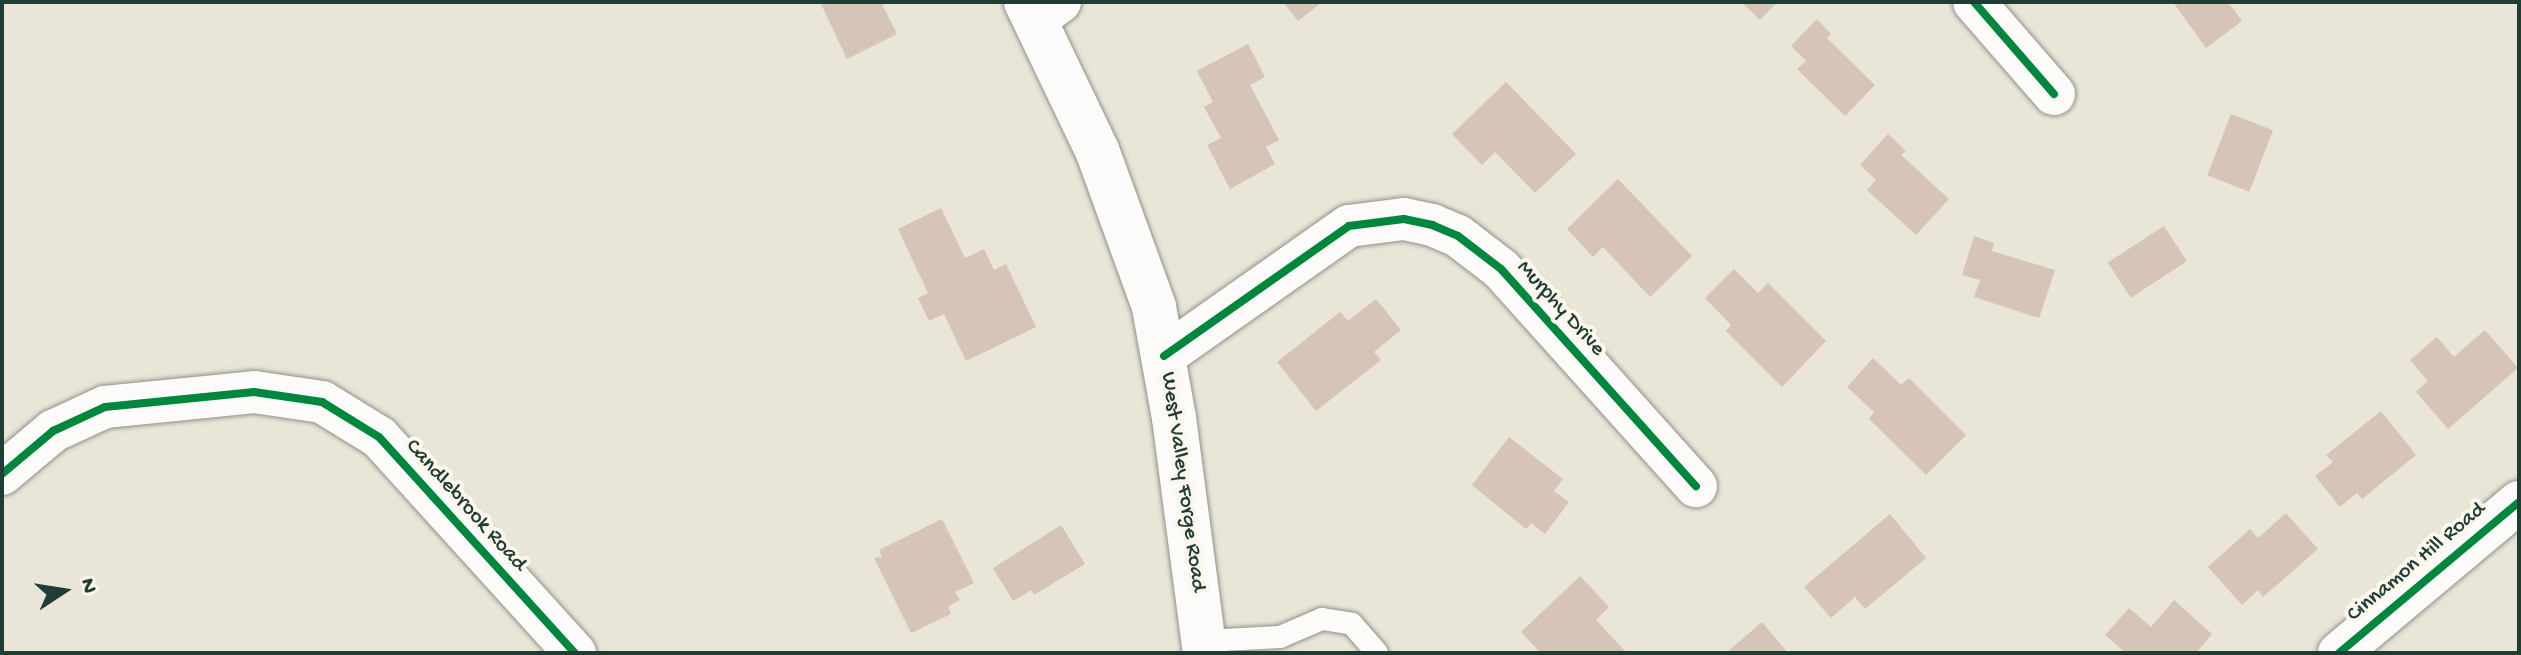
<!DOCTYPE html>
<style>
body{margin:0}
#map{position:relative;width:2521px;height:655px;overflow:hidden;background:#e9e5d7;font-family:"Gochi Hand",sans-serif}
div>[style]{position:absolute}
.building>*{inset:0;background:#d5c4b7;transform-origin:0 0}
.roads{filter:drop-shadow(0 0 2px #8f928a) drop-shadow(0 0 2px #8f928a)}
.service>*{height:22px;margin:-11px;padding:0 11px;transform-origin:11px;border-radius:11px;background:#fcfbf9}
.minor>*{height:42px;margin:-21px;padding:0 21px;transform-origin:21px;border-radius:21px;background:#fcfbf9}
.secondary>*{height:44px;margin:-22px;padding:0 22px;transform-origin:22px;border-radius:22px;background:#fcfbf9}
.cycleway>*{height:8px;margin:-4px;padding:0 4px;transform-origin:4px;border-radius:4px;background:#00873e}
span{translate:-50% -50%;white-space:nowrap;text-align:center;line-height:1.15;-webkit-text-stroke:8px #fbf7ec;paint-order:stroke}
.street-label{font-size:22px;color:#1f3d34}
.frame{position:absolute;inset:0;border:4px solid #1f3d34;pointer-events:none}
.north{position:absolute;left:24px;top:551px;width:80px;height:80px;-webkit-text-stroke:6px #fbf7ec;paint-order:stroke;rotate:78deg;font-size:22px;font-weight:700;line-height:32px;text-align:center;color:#1f3d34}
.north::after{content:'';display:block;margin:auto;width:28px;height:36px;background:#1f3d34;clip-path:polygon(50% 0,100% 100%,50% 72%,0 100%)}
</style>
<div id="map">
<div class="building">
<div style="clip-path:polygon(820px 2px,881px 2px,897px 34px,847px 59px)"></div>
<div style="clip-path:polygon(1283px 2px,1322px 2px,1298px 21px)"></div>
<div style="clip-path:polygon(1741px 2px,1777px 2px,1760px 20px)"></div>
<div style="clip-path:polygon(2173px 2px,2228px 2px,2242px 21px,2206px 48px)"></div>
<div style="clip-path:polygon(1817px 19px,1831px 34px,1827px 38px,1875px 85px,1845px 116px,1797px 69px,1806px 61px,1791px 46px)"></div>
<div style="clip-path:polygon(1248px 44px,1265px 77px,1250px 85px,1279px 140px,1266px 147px,1275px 164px,1230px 189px,1207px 145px,1221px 138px,1204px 107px,1213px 102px,1197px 71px)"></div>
<div style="clip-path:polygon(1506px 82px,1576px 154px,1535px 193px,1495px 152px,1482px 165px,1452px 134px)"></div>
<div style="left:2231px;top:114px;width:45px;height:66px;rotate:21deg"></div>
<div style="clip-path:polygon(1888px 134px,1906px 151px,1901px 155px,1949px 199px,1916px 235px,1867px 190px,1876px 180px,1860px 165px)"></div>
<div style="clip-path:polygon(1618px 179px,1692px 256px,1650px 297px,1603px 247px,1593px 257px,1567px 229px)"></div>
<div style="clip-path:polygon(941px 208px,965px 258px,984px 249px,994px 270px,1006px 264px,1036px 327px,966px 361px,944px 314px,929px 321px,918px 298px,928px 293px,898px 229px)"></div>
<div style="left:2164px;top:226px;width:42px;height:67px;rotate:57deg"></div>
<div style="clip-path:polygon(1974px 236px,1994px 243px,1992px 251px,2055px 270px,2039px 318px,1974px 297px,1980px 280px,1962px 275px)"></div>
<div style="clip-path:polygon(1734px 269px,1758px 293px,1768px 283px,1826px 341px,1782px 387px,1726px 331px,1731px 325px,1705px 298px)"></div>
<div style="clip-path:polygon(1376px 299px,1401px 330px,1374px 352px,1381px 360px,1316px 411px,1277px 362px,1340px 312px,1348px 321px)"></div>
<div style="clip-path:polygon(2485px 330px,2518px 368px,2448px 429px,2416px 392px,2428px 381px,2410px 360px,2437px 337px,2454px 357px)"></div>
<div style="clip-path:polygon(1873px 358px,1901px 385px,1909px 378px,1966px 435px,1926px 475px,1869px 419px,1874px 412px,1847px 387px)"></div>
<div style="clip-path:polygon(2381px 411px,2416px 455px,2362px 499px,2357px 493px,2340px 507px,2315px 476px,2333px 462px,2326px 455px)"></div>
<div style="clip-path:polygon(1509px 437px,1563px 479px,1554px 491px,1569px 502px,1545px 534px,1531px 523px,1526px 529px,1472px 485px)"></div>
<div style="clip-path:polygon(2286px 513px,2318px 549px,2263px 597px,2258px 590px,2242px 605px,2208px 567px,2250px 529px,2258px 538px)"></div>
<div style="clip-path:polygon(1890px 514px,1926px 558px,1865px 609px,1855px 597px,1831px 618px,1804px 587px)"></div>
<div style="clip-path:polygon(942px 519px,974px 583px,955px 592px,960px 600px,948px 606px,951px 614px,911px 633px,874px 558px,882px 557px,879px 550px)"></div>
<div style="clip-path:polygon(1061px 525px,1085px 564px,1034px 595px,1031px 590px,1013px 601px,993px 568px)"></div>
<div style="clip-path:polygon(1580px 576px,1609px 607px,1596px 620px,1627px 653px,1541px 653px,1521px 632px)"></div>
<div style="clip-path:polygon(2174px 600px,2212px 634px,2196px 653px,2126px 653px,2105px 635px,2129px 608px,2151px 627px)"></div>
<div style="clip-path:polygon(1762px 622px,1788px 653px,1726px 653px)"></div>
</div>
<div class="roads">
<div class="service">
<div style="left:1204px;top:641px;width:76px;rotate:-3deg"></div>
<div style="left:1280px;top:637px;width:46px;rotate:-23.2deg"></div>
<div style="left:1322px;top:619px;width:30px;rotate:9deg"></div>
<div style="left:1352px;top:624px;width:38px;rotate:49deg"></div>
</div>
<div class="minor">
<div style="left:1974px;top:2px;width:122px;rotate:49deg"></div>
<div style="left:1035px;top:20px;width:31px;rotate:-36deg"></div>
<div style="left:1164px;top:356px;width:226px;rotate:-35.1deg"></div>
<div style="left:1349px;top:226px;width:55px;rotate:-7.3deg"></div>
<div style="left:1404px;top:219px;width:29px;rotate:12deg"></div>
<div style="left:1432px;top:225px;width:28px;rotate:23deg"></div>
<div style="left:1458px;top:236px;width:54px;rotate:37.5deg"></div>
<div style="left:1501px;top:269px;width:292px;rotate:48.1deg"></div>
<div style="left:2px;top:474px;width:67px;rotate:-40.1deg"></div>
<div style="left:53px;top:431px;width:57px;rotate:-24.8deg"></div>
<div style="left:105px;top:407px;width:150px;rotate:-5.7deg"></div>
<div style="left:254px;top:392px;width:69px;rotate:8.4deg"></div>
<div style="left:322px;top:402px;width:67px;rotate:31.6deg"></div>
<div style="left:379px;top:437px;width:292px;rotate:47.8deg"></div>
<div style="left:2339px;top:653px;width:235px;rotate:-40deg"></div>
</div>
<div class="secondary">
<div style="left:1026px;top:2px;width:164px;rotate:64.4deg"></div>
<div style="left:1097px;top:150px;width:167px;rotate:70deg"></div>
<div style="left:1154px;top:307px;width:113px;rotate:79.8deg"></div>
<div style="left:1174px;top:418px;width:237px;rotate:82.5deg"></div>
</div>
</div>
<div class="cycleway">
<div style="left:1974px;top:2px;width:122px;rotate:49deg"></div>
<div style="left:1164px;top:356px;width:226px;rotate:-35.1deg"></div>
<div style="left:1349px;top:226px;width:55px;rotate:-7.3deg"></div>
<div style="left:1404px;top:219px;width:29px;rotate:12deg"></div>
<div style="left:1432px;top:225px;width:28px;rotate:23deg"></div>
<div style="left:1458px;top:236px;width:54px;rotate:37.5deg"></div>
<div style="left:1501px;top:269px;width:292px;rotate:48.1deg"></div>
<div style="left:2px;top:474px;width:67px;rotate:-40.1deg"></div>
<div style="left:53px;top:431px;width:57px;rotate:-24.8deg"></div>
<div style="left:105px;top:407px;width:150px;rotate:-5.7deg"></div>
<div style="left:254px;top:392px;width:69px;rotate:8.4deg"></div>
<div style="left:322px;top:402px;width:67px;rotate:31.6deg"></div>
<div style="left:379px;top:437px;width:292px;rotate:47.8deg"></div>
<div style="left:2339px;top:653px;width:235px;rotate:-40deg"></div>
</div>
<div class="street-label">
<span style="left:1560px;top:309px;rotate:48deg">Murphy Drive</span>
<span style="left:1182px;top:482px;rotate:82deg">West Valley Forge Road</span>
<span style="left:465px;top:506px;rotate:48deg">Candlebrook Road</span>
<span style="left:2417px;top:563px;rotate:-40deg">Cinnamon Hill Road</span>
</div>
<div class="frame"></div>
<div class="north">N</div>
</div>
